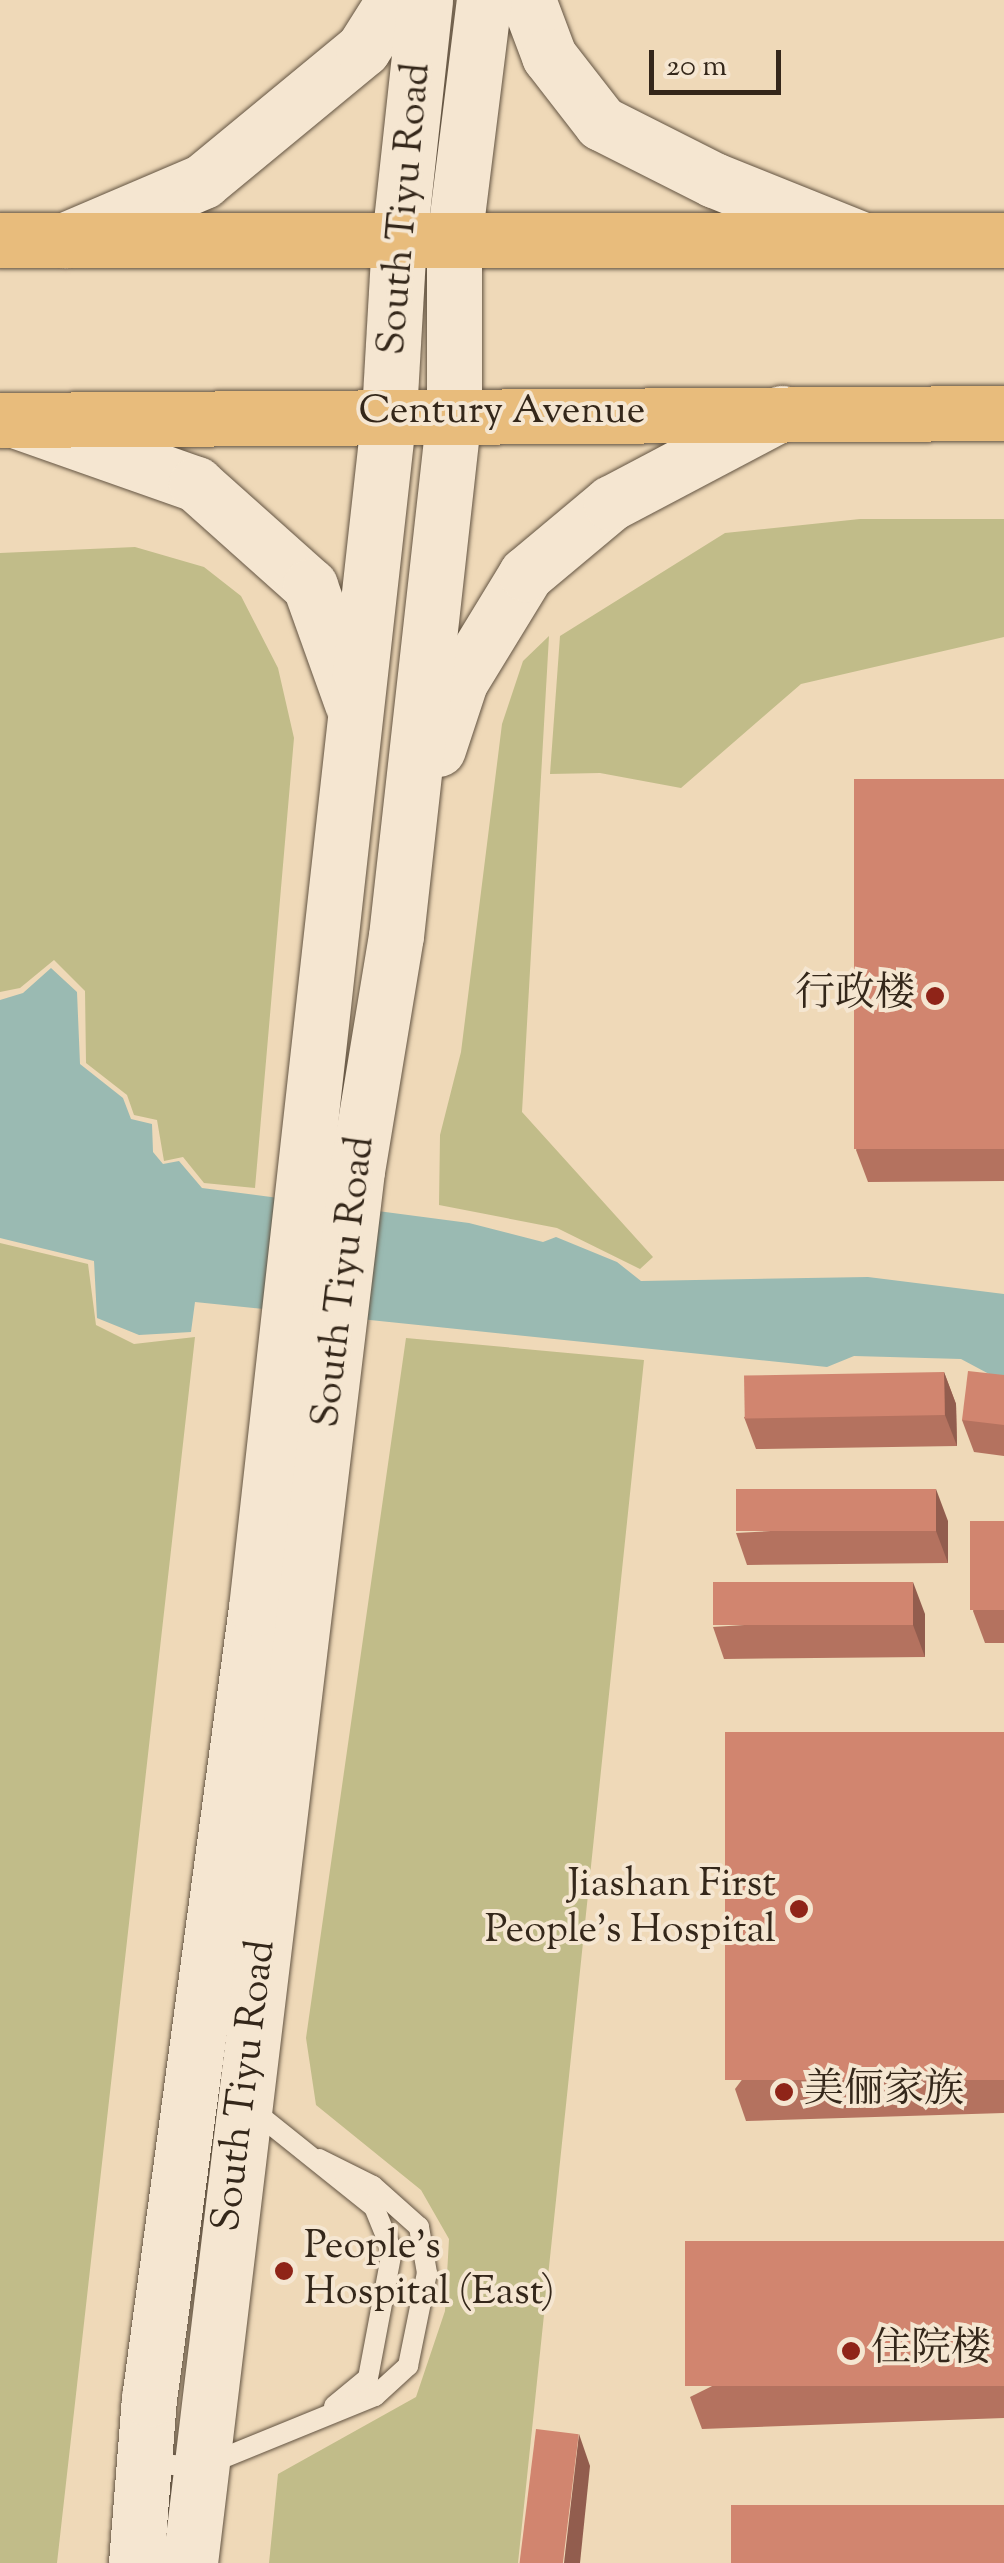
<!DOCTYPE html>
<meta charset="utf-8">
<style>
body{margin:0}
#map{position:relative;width:1004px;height:2563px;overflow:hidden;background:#efd9b8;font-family:"Sorts Mill Goudy","Noto Serif SC",serif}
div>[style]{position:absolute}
.green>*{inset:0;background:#c1bc89}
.water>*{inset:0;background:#9abab2}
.roads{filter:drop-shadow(0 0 2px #635442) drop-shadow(0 0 2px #635442)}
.service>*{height:20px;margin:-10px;padding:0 10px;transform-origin:10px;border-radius:10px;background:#f5e6d1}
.secondary>*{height:55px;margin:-27.5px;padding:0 27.5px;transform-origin:27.5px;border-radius:27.5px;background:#f5e6d1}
.primary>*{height:55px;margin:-27.5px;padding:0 27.5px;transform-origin:27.5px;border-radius:27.5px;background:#e8bc7c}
.wall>*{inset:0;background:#b4725f}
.shaded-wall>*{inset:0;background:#925d4e}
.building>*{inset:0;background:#d1856f;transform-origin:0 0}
.dots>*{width:28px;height:28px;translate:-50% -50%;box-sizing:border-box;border:5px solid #f5e6d1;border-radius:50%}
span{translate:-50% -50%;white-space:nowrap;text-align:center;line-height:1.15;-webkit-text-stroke:8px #f5e6d1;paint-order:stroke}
.street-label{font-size:40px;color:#34271a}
.poi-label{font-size:40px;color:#34271a}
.right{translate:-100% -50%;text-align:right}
.left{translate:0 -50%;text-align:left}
.scale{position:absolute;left:649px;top:50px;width:132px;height:45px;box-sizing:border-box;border:5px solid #34271a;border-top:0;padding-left:12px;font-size:30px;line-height:35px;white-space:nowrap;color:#34271a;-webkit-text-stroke:8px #f5e6d1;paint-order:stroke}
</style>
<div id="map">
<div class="green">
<div style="clip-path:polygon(860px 519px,1004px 519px,1004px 637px,801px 684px,681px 788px,600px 773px,550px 774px,560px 636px,725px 533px)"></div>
<div style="clip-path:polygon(135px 547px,204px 567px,241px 596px,278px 668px,294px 738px,255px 1188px,204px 1183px,183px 1157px,164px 1161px,157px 1120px,134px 1115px,127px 1095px,86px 1063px,85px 991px,54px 960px,20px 988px,0 992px,0 553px)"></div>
<div style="clip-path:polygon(549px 636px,522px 1112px,653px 1257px,640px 1269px,557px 1228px,439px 1205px,440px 1135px,461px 1052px,502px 724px,523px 661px)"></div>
<div style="clip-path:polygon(0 1243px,88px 1264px,96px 1325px,134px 1344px,195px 1337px,57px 2563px,0 2563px)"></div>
<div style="clip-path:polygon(406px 1338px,644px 1360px,518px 2563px,269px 2563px,278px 2474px,416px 2397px,445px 2311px,449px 2239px,421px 2190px,316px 2105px,306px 2038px)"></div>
</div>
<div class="water">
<div style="clip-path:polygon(51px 968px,77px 992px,80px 1064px,123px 1098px,131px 1119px,152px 1124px,153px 1152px,163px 1164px,179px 1161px,202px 1188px,469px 1223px,543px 1242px,556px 1237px,617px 1262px,641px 1281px,868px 1277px,1004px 1294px,1004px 1382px,961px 1359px,854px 1356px,827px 1367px,195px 1302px,191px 1332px,139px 1335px,97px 1318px,94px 1261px,0 1238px,0 1000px,23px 993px)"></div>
</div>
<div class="roads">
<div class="service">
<div style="left:249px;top:2107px;width:160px;rotate:38.7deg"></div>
<div style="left:374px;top:2207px;width:48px;rotate:67.8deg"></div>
<div style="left:392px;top:2251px;width:129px;rotate:100.7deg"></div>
<div style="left:368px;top:2378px;width:44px;rotate:140.5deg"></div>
<div style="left:145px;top:2463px;width:56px;rotate:4.1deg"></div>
<div style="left:201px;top:2467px;width:188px;rotate:-22.2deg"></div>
<div style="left:375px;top:2396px;width:45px;rotate:-42.3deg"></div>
<div style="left:408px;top:2366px;width:95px;rotate:-78.5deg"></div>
<div style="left:427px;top:2273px;width:47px;rotate:-99.9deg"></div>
<div style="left:419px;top:2227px;width:62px;rotate:-138.3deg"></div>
<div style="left:373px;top:2186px;width:60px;rotate:-153.4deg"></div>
</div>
<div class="secondary">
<div style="left:528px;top:0;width:60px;rotate:69.4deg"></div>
<div style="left:549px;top:56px;width:85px;rotate:52.2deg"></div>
<div style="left:601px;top:123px;width:127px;rotate:26.8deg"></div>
<div style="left:714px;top:180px;width:161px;rotate:21.9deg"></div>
<div style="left:65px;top:240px;width:150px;rotate:-23.1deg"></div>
<div style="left:203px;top:181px;width:207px;rotate:-39.5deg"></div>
<div style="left:363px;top:49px;width:58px;rotate:-57.7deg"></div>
<div style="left:20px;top:422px;width:187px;rotate:19.4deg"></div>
<div style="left:196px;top:484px;width:153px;rotate:41.8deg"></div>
<div style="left:310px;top:586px;width:124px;rotate:70.3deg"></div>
<div style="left:438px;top:749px;width:71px;rotate:-71.8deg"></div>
<div style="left:460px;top:682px;width:127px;rotate:-58.6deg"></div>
<div style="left:526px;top:574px;width:111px;rotate:-39.9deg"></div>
<div style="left:611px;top:503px;width:193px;rotate:-27.8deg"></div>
<div style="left:136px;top:2563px;width:165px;rotate:-85.5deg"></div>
<div style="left:149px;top:2399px;width:798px;rotate:-82.3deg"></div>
<div style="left:256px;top:1608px;width:1202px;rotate:-83.65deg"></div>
<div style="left:389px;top:413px;width:173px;rotate:-86.7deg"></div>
<div style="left:399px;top:240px;width:241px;rotate:-83.8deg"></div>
<div style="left:190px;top:2563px;width:1402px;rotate:-83.16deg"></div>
<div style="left:357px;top:1171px;width:238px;rotate:-80.6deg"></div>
<div style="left:396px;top:936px;width:526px;rotate:-83.67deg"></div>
<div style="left:454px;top:413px;width:173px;rotate:-90deg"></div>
<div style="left:454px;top:240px;width:242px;rotate:-82.9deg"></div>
</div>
<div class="primary">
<div style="left:0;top:240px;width:1004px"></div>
<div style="left:0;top:420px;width:1004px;rotate:-0.4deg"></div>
</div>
</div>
<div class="wall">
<div style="clip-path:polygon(1004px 779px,1004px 1181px,868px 1182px,856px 1150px)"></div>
<div style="clip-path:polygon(944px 1372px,956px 1404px,957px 1446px,756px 1449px,744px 1417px)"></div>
<div style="clip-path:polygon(1004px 1375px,1004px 1456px,974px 1452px,962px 1420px)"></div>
<div style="clip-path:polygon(948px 1521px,948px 1563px,747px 1565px,736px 1533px)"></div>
<div style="clip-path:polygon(1004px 1521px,1004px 1643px,985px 1643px,973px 1611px)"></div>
<div style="clip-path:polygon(925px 1614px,925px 1657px,724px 1659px,713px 1627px)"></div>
<div style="clip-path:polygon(1004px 1732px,1004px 2113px,746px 2121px,735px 2089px)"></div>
<div style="clip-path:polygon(1004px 2241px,1004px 2418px,702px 2429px,690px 2397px)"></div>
</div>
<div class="shaded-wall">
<div style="clip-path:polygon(944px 1372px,956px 1404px,957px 1446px,945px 1415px)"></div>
<div style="clip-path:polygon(936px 1489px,948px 1521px,948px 1563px,936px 1531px)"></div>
<div style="clip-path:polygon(913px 1582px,925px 1614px,925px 1657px,913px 1625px)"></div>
<div style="clip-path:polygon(579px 2434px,590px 2466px,580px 2563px,564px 2563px)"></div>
</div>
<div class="building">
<div style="left:1004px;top:779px;width:370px;height:150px;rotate:90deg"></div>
<div style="clip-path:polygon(968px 1371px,1004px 1375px,1004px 1425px,962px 1420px)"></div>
<div style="left:944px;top:1372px;width:43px;height:200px;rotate:89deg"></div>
<div style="left:936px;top:1489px;width:42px;height:200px;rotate:90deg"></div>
<div style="left:1004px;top:1521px;width:89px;height:34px;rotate:90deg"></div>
<div style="left:913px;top:1582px;width:43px;height:200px;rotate:90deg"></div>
<div style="left:1004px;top:1732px;width:348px;height:279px;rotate:90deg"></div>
<div style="left:1004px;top:2241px;width:145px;height:319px;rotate:90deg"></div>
<div style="left:536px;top:2429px;width:43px;height:135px;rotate:7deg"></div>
<div style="left:1004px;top:2505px;width:58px;height:273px;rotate:90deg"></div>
</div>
<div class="dots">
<div style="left:935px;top:996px;background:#8f2418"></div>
<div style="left:799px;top:1909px;background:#8f2418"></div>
<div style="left:784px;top:2092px;background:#8f2418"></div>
<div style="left:284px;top:2271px;background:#8f2418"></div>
<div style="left:851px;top:2351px;background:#8f2418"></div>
</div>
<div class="street-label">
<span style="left:406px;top:209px;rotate:-85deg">South Tiyu Road</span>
<span style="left:502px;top:413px">Century Avenue</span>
<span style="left:345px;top:1282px;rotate:-83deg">South Tiyu Road</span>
<span style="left:246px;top:2086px;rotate:-83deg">South Tiyu Road</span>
</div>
<div class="poi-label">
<span class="right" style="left:915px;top:996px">行政楼</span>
<span class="right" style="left:776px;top:1909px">Jiashan First<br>People's Hospital</span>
<span class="left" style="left:804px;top:2092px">美俪家族</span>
<span class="left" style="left:304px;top:2271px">People's<br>Hospital (East)</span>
<span class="left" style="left:871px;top:2351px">住院楼</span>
</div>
<div class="scale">20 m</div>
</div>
